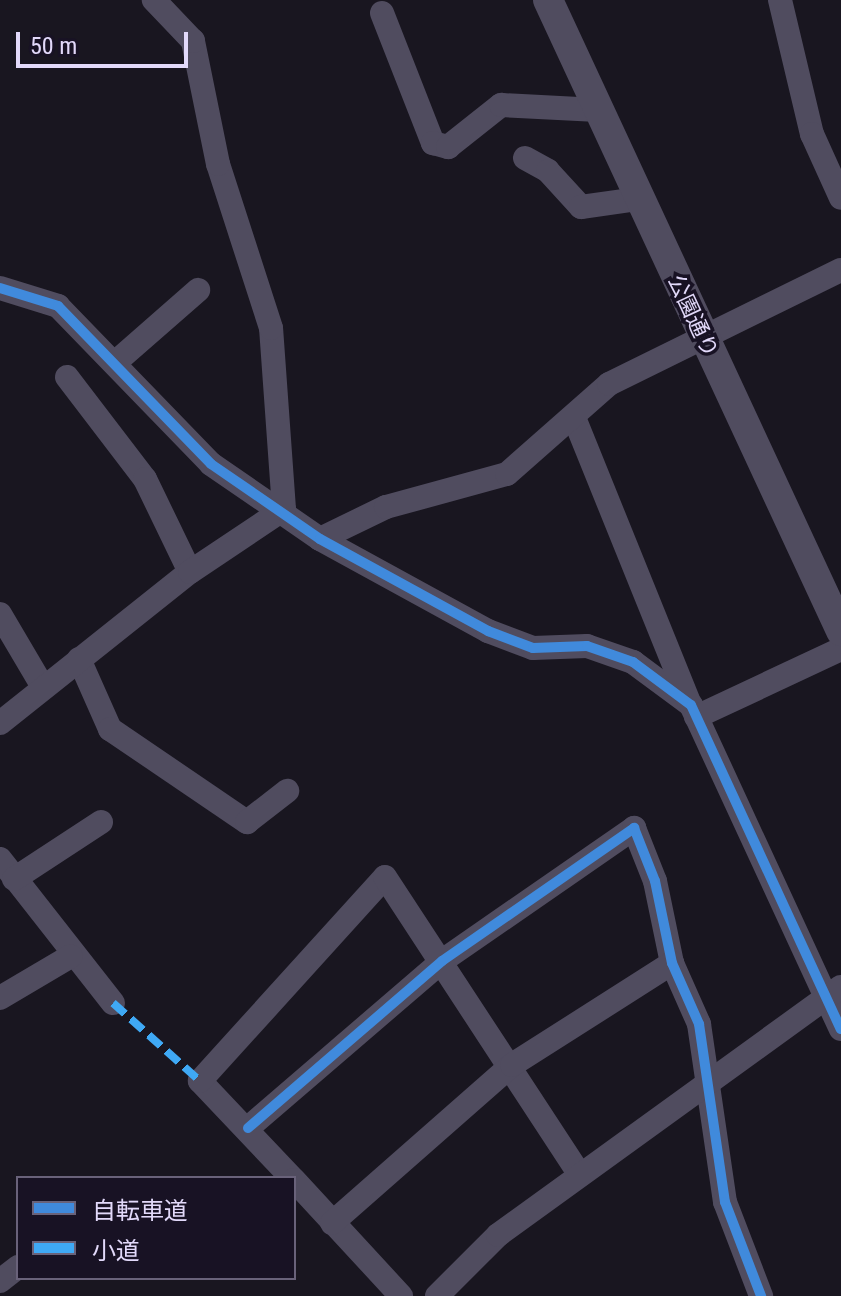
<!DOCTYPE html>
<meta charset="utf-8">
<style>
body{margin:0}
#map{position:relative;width:841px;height:1296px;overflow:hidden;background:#191620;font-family:"Roboto Condensed","Noto Sans JP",sans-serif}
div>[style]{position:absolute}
.minor>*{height:24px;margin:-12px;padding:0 12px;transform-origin:12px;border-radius:12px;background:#504c5f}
.tertiary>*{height:30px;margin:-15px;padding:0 15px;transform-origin:15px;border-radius:15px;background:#504c5f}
.quiet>*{height:8px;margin-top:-4px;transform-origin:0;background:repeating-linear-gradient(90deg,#3fa9f5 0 16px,transparent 0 24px)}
.cycleway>*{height:10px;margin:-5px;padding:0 5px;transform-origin:5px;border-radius:5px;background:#408adc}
span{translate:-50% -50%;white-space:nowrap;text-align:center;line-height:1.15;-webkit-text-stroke:7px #181224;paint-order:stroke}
.street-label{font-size:22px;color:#e2d9fa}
.legend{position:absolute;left:16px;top:1176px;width:280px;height:104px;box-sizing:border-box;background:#181224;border:2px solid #69627a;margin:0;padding:10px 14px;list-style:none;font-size:24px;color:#e2d9fa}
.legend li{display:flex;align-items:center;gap:16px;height:40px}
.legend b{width:40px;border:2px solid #69627a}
.scale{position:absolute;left:16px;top:32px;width:172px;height:36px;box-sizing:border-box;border:4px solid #e2d9fa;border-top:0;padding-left:10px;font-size:24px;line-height:28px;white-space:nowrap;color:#e2d9fa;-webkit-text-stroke:6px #181224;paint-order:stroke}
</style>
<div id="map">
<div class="minor">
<div style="left:780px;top:0;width:138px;rotate:76.6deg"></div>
<div style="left:812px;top:134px;width:70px;rotate:65.6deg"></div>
<div style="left:382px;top:13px;width:140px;rotate:68.6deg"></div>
<div style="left:433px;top:143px;width:16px;rotate:15deg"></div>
<div style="left:448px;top:147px;width:68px;rotate:-38.4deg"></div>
<div style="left:501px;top:105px;width:97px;rotate:3deg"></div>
<div style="left:525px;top:158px;width:26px;rotate:29deg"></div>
<div style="left:548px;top:171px;width:49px;rotate:47.5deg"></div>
<div style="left:581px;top:207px;width:58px;rotate:-8deg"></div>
<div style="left:0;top:288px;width:61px;rotate:17.2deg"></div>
<div style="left:58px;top:306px;width:220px;rotate:45.9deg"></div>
<div style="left:211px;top:464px;width:132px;rotate:34.5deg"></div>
<div style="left:320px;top:539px;width:192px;rotate:28.7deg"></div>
<div style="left:488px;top:631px;width:48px;rotate:20.7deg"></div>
<div style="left:533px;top:648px;width:54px;rotate:-2.1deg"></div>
<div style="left:587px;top:646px;width:49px;rotate:19.2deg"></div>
<div style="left:633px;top:662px;width:72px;rotate:36.6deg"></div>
<div style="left:691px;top:705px;width:357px;rotate:65.2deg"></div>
<div style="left:117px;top:361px;width:108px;rotate:-41.2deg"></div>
<div style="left:67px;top:377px;width:128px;rotate:52.6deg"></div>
<div style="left:145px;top:479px;width:103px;rotate:64.2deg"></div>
<div style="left:575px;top:420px;width:302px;rotate:68deg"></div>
<div style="left:320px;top:539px;width:73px;rotate:-25.9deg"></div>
<div style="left:386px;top:507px;width:125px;rotate:-15.3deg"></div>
<div style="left:507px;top:474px;width:136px;rotate:-41.4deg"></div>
<div style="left:609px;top:384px;width:258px;rotate:-26.2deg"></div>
<div style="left:0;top:614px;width:85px;rotate:59.5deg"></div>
<div style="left:79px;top:659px;width:77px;rotate:66.1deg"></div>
<div style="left:110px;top:729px;width:166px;rotate:34.2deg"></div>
<div style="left:247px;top:822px;width:51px;rotate:-37.8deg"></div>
<div style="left:696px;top:717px;width:160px;rotate:-25.1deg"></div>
<div style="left:0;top:723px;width:243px;rotate:-38.5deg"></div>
<div style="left:190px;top:572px;width:113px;rotate:-33.8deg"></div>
<div style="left:284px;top:509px;width:181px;rotate:-94.1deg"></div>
<div style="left:271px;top:328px;width:172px;rotate:-107.9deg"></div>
<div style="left:218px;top:164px;width:126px;rotate:-101.5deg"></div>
<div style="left:193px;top:41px;width:57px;rotate:-133.6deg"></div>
<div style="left:0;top:859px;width:183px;rotate:51.9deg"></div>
<div style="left:14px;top:879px;width:104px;rotate:-33.2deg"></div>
<div style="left:0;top:998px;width:82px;rotate:-30.6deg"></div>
<div style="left:248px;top:1128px;width:256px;rotate:-40.7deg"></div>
<div style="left:442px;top:961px;width:234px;rotate:-34.7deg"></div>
<div style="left:634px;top:828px;width:57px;rotate:68.4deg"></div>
<div style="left:655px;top:881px;width:84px;rotate:78.3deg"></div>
<div style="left:672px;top:963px;width:67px;rotate:66.1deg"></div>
<div style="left:699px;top:1024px;width:180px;rotate:81.7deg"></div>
<div style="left:725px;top:1202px;width:101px;rotate:69deg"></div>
<div style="left:292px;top:1178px;width:134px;rotate:-133.5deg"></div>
<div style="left:200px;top:1081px;width:275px;rotate:-47.8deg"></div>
<div style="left:385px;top:877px;width:356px;rotate:56.8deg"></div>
<div style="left:294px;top:1180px;width:158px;rotate:47.3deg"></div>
<div style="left:332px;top:1223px;width:240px;rotate:-41.3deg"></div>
<div style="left:512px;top:1065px;width:190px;rotate:-32.5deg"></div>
<div style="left:0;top:1281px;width:23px;rotate:-38deg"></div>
<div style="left:437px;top:1296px;width:86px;rotate:-45deg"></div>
<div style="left:498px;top:1235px;width:423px;rotate:-35.9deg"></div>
</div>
<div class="tertiary">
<div style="left:548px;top:0;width:696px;rotate:65.09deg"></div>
</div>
<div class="quiet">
<div style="left:113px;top:1003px;width:117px;rotate:41.9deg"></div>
</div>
<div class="cycleway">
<div style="left:0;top:288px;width:61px;rotate:17.2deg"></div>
<div style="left:58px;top:306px;width:220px;rotate:45.9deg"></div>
<div style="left:211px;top:464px;width:132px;rotate:34.5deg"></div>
<div style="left:320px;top:539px;width:192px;rotate:28.7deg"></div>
<div style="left:488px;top:631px;width:48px;rotate:20.7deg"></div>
<div style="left:533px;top:648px;width:54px;rotate:-2.1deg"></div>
<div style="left:587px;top:646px;width:49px;rotate:19.2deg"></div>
<div style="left:633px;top:662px;width:72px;rotate:36.6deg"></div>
<div style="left:691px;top:705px;width:357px;rotate:65.2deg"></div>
<div style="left:248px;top:1128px;width:256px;rotate:-40.7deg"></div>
<div style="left:442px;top:961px;width:234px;rotate:-34.7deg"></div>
<div style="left:634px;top:828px;width:57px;rotate:68.4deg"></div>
<div style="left:655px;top:881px;width:84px;rotate:78.3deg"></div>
<div style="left:672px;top:963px;width:67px;rotate:66.1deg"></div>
<div style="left:699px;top:1024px;width:180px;rotate:81.7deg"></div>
<div style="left:725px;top:1202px;width:101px;rotate:69deg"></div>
</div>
<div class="street-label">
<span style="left:693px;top:316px;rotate:65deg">公園通り</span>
</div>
<ul class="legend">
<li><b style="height:10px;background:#408adc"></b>自転車道</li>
<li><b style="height:10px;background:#3fa9f5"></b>小道</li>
</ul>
<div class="scale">50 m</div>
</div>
